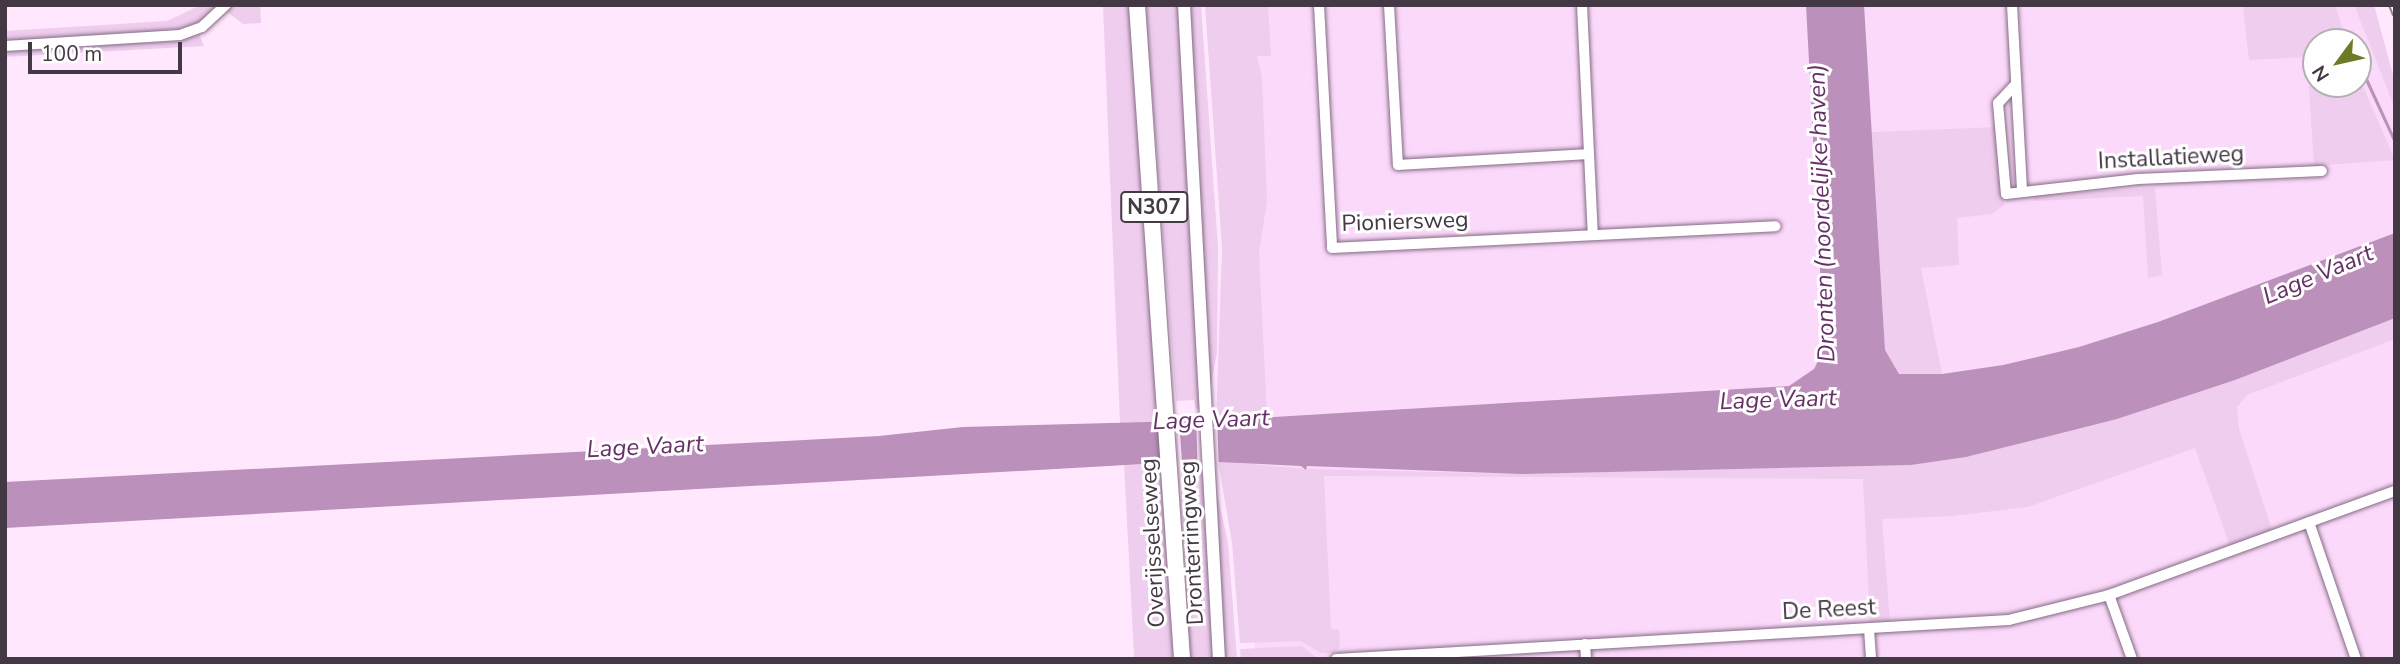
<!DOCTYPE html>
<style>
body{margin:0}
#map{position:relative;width:2400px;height:664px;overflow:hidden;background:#ffe8fe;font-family:"Nunito Sans",sans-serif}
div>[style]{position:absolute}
.built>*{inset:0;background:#fbd9fa}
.green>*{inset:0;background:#efcdee;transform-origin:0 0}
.water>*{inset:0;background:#bb90ba}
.pier>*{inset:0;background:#ffe8fe;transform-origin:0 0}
.roads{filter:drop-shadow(0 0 2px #846b83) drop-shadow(0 0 2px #846b83)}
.minor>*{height:10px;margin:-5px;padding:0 5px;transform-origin:5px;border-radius:5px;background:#fff}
.major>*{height:12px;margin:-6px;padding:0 6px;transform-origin:6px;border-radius:6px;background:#fff}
.highway>*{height:16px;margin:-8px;padding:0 8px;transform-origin:8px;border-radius:8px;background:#fff}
.rail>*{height:6px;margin-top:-3px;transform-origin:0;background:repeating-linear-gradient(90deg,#fefefe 0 10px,#908090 0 20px);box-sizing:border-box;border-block:2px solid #908090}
span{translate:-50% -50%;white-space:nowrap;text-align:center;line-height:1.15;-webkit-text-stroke:6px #fefefe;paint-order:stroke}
.shield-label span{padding:2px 5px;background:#fefefe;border:2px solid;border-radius:5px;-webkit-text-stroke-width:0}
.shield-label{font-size:21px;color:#433843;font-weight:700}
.street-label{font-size:23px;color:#433843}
.water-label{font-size:24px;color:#653066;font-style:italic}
.frame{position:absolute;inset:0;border:7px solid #433843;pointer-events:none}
.north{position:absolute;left:2302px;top:28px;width:70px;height:70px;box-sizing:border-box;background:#fefefe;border:2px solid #b3afb3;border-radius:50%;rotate:237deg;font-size:19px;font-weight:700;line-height:28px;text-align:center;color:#433843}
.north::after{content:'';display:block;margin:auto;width:24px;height:32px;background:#6e7a26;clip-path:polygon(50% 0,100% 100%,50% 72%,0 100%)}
.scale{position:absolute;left:28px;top:42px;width:154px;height:32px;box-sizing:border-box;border:4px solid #433843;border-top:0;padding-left:9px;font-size:21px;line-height:24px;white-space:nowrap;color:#433843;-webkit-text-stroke:5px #fefefe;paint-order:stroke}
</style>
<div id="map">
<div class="built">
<div style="clip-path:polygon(evenodd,1206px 5px,2354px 5px,2395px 109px,2395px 659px,1255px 659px,1245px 438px,1206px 5px,2316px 42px,2358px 42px,2358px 84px,2316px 84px,2316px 42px)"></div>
</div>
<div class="green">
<div style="clip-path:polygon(201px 5px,221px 5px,204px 22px,178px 32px,5px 41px,5px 31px,167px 21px)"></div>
<div style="clip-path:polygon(231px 5px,260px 5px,261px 23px,243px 24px,227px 12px)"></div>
<div style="clip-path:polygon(1103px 5px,1131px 5px,1164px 423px,1120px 423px)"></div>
<div style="clip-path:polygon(1145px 5px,1178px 5px,1201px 408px,1196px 409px,1194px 400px,1176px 401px)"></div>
<div style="clip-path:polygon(1190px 5px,1201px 5px,1218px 248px,1217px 353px,1210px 390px)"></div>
<div style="clip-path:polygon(1205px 5px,1268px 5px,1271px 56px,1257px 56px,1262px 77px,1267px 201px,1259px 253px,1267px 416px,1216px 421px,1222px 248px)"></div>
<div style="clip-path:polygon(2243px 5px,2335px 5px,2347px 42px,2316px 42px,2316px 84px,2358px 84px,2358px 75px,2395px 160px,2314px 166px,2307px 57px,2249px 60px)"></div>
<div style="clip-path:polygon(2354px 5px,2374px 5px,2395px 82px,2395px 109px)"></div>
<div style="clip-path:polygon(199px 33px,204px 46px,5px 57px,5px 50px,179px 41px)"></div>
<div style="clip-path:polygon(2000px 127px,2004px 205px,1992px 214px,1957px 218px,1959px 265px,1921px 268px,1942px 374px,1899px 374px,1885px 350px,1872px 132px)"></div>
<div style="clip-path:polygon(2155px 188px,2162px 275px,2148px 278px,2143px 196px,2034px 201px,2034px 195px)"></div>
<div style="clip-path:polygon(2395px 318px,2395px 339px,2247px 395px,2237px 407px,2239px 429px,2272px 530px,2230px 546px,2195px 448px,2028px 507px,1952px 516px,1882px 519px,1890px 621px,1870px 623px,1863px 479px,1324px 476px,1331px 629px,1339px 630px,1340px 646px,1334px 653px,1321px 653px,1300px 641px,1240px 643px,1232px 543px,1218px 461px,1306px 469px,1521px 474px,1911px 465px,1966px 457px,2117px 419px)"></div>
<div style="left:1165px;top:463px;width:196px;height:41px;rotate:87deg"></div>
<div style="clip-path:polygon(1200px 474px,1204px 474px,1214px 659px,1189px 659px,1181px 484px,1198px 483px)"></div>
<div style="clip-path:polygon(1216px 488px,1228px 543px,1237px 659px,1225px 659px)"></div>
<div style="clip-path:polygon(1302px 646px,1318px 659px,1241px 659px,1240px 649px)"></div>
</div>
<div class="water">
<div style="clip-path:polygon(1806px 5px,1864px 5px,1885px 350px,1899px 374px,1942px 374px,2003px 365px,2079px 347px,2158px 322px,2395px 233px,2395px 318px,2235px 380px,2117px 419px,1966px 457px,1911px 465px,1521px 474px,1307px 466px,1306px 470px,1301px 466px,1196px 461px,5px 528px,5px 482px,879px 436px,963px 427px,1223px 420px,1789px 386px,1814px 369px,1822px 353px,1823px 326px)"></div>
<div style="clip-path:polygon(2358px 57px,2395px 138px,2395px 145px,2358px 65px)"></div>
</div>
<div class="pier">
<div style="left:1217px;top:417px;width:47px;height:21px;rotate:88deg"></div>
<div style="left:1179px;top:419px;width:47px;height:19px;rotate:86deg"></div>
</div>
<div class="roads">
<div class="minor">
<div style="left:1319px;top:5px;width:243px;rotate:86.9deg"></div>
<div style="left:1332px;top:248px;width:444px;rotate:-2.8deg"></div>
<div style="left:1389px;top:5px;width:160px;rotate:86.8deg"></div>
<div style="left:1398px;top:165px;width:191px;rotate:-3.3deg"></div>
<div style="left:1582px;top:5px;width:230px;rotate:87.3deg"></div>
<div style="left:2012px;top:5px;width:185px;rotate:86.9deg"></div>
<div style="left:5px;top:46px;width:175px;rotate:-3.6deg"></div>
<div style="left:180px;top:35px;width:23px;rotate:-20deg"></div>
<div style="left:202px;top:27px;width:33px;rotate:-43deg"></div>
<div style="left:2016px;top:84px;width:26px;rotate:133deg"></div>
<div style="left:1998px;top:103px;width:91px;rotate:85deg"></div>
<div style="left:2006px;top:194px;width:133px;rotate:-6.5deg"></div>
<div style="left:2138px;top:179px;width:184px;rotate:-2.5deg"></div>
<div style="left:2309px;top:522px;width:145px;rotate:71.1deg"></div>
<div style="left:2109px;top:595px;width:68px;rotate:70.2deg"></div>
<div style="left:1869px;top:629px;width:30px;rotate:86deg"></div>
<div style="left:1585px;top:644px;width:15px;rotate:86deg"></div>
<div style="left:1336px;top:659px;width:674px;rotate:-3.32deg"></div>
<div style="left:2009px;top:620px;width:103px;rotate:-14deg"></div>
<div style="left:2109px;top:595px;width:304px;rotate:-20deg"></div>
</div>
<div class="major">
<div style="left:1184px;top:5px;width:655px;rotate:86.94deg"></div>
</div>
<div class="highway">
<div style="left:1137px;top:5px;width:656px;rotate:86.06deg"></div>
</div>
</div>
<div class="rail">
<div style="left:2391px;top:5px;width:11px;rotate:68deg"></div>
</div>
<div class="shield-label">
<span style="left:1154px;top:207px">N307</span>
</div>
<div class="street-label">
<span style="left:2171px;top:158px;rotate:-3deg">Installatieweg</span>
<span style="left:1405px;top:222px;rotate:-2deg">Pioniersweg</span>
<span style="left:1153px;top:543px;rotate:-93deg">Overijsselseweg</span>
<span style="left:1192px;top:543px;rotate:-93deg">Dronterringweg</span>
<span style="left:1829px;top:610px;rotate:-3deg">De Reest</span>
</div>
<div class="water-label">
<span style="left:1822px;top:213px;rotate:-92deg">Dronten (noordelijke haven)</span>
<span style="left:2318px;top:275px;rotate:-23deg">Lage Vaart</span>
<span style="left:1778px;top:400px;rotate:-2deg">Lage Vaart</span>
<span style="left:1211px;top:420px;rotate:-2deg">Lage Vaart</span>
<span style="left:645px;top:447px;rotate:-3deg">Lage Vaart</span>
</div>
<div class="frame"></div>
<div class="north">N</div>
<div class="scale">100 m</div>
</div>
